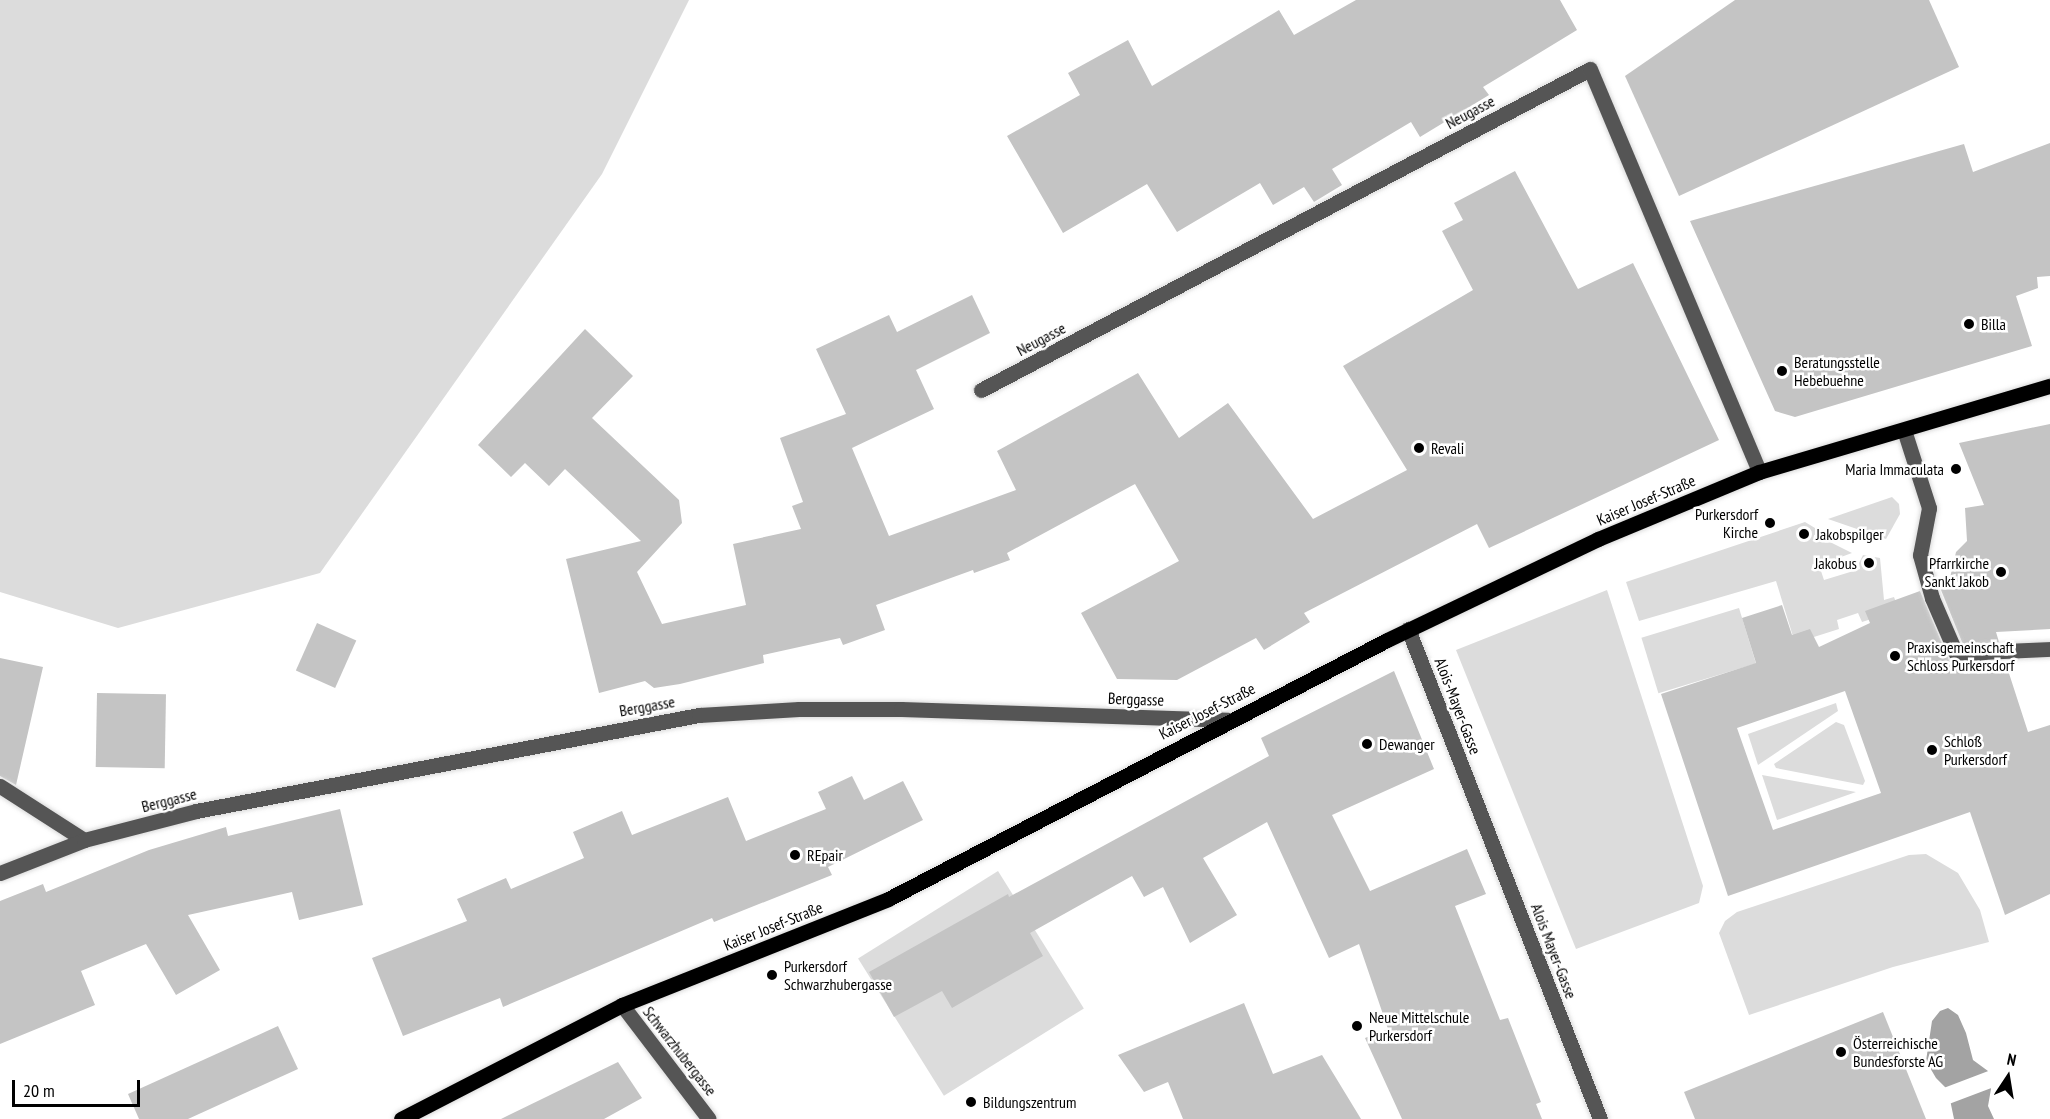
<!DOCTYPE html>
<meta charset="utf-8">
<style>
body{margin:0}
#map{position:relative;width:2050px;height:1119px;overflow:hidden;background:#fff;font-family:"PT Sans Narrow",sans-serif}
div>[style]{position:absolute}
.green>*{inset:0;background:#dcdcdc;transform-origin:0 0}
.water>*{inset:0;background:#a3a3a3}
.pier>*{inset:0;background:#fff}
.building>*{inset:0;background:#c4c4c4;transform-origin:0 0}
.roads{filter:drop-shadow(0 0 2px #dbdbdb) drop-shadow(0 0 2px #dbdbdb)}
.minor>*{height:15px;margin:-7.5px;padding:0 7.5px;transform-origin:7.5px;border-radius:7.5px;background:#555}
.major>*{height:15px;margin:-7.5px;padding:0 7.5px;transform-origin:7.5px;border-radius:7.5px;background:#000}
.dots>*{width:16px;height:16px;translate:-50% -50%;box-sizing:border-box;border:3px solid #fff;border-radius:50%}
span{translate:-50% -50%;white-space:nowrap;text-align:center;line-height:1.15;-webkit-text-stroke:5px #fff;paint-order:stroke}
.street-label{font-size:16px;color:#000}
.poi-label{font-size:16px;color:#000}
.left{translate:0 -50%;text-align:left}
.right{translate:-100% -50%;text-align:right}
.north{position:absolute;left:1978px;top:1047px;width:60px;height:60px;-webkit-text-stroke:4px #fff;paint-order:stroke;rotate:12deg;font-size:16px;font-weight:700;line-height:24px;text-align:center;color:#000}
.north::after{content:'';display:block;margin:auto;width:21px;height:27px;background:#000;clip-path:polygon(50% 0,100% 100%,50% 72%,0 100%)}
.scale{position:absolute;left:12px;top:1080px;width:128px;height:27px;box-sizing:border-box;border:3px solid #000;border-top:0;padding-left:8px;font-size:18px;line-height:21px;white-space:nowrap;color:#000;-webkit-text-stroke:4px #fff;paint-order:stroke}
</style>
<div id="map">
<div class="green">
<div style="clip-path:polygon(0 0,689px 0,602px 174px,320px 573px,118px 628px,0 592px)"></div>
<div style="clip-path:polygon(1892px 497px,1899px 504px,1900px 514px,1886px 539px,1828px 519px)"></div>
<div style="clip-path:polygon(1805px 522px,1820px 531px,1822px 538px,1852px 553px,1819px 565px,1824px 580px,1860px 569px,1859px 563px,1863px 555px,1880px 558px,1884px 600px,1894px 597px,1899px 610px,1862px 622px,1858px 613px,1837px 620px,1839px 629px,1795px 643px,1776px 581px,1639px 621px,1626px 582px)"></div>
<div style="clip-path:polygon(1607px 590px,1703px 886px,1699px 903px,1576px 949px,1456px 650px)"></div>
<div style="left:1739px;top:608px;width:58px;height:102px;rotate:73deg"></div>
<div style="clip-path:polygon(1836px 703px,1838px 711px,1758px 765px,1748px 734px)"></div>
<div style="clip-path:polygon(1836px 722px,1844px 725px,1865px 781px,1863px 785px,1776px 768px,1774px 764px)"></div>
<div style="clip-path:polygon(1762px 775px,1856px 792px,1777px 820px)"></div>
<div style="clip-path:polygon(1926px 854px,1958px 873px,1980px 910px,1989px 942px,1893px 967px,1749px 1015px,1719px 933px,1725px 921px,1737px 912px,1909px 855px)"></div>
<div style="left:998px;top:871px;width:162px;height:165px;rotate:58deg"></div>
</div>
<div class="water">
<div style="clip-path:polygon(1948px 1008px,1958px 1015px,1966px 1033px,1973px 1060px,1988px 1071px,1991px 1089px,1988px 1106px,1994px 1119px,1954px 1119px,1948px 1090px,1936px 1078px,1926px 1061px,1932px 1021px,1940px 1011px)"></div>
</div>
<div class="pier">
<div style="clip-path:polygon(1991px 1070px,1994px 1087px,1949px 1104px,1945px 1092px,1941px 1089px)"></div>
</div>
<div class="building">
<div style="clip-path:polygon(1356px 0,1560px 0,1577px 30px,1483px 87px,1489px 95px,1420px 137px,1411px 122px,1332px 169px,1342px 185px,1314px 202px,1304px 187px,1273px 205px,1260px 183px,1177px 232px,1147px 184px,1063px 233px,1007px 136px,1080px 95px,1068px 73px,1128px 40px,1152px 86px,1279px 10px,1294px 35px)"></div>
<div style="clip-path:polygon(1735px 0,1929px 0,1959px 67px,1679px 196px,1625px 76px)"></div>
<div style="clip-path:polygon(2050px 143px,2050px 276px,2037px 277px,2038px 288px,2016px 296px,2032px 346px,1795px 417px,1775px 411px,1690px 221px,1964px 144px,1973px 172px)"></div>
<div style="clip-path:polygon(1515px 171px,1578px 289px,1633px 263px,1719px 440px,1489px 548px,1477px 524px,1304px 613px,1310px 622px,1264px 650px,1256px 638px,1177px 680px,1117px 679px,1081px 613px,1179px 561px,1135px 484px,1007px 553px,1010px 560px,974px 573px,973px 570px,876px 605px,885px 630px,843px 645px,840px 638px,763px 655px,764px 663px,680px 684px,654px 688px,645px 681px,599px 693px,566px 559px,641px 541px,565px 469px,549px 486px,525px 463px,511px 477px,478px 445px,585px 329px,633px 376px,592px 418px,679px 500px,682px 523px,637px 572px,662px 624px,746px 605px,733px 544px,801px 529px,792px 506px,803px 502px,780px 438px,846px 414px,816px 349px,889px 315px,897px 332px,972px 295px,990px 333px,916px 370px,934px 409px,852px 448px,889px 536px,1016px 490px,997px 451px,1138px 373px,1179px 438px,1228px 403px,1313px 519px,1407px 470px,1343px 366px,1473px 290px,1442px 231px,1463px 220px,1454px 203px)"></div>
<div style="clip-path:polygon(2050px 424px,2050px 629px,1996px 632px,1999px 642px,1964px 647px,1939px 585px,1949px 582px,1956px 552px,1967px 541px,1965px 508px,1984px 505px,1959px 443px)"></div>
<div style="clip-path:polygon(evenodd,1920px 591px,1951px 665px,1960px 668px,1984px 662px,2005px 661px,2028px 732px,2050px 725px,2050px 894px,2005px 915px,1970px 812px,1728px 896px,1661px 694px,1756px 663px,1742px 618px,1782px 605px,1792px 635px,1810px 629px,1819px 647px,1870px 623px,1865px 611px,1920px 591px,1845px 691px,1881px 793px,1773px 830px,1737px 728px,1845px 691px)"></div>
<div style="left:317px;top:623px;width:43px;height:52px;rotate:24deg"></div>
<div style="clip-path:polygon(0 658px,43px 667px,16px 785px,0 776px)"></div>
<div style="clip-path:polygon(1394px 671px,1434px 769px,1332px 815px,1370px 891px,1467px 849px,1486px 894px,1455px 906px,1500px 1020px,1508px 1018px,1541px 1102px,1536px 1104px,1542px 1119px,1402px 1119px,1365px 1038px,1388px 1029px,1359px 944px,1329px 958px,1267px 822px,1203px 858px,1237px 915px,1190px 943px,1163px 887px,1144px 897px,1132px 876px,1030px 933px,1043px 956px,952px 1008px,942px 991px,894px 1017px,869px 972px,1008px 894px,1009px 897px,1269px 756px,1261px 738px)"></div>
<div style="left:97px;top:693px;width:69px;height:74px;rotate:1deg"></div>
<div style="clip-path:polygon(852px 776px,864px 800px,903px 781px,923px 820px,828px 867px,832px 875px,714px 922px,712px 918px,503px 1007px,500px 998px,403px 1036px,372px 958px,467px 921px,457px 899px,506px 878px,511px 889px,584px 858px,573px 832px,622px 811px,632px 835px,728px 797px,746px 841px,826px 809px,818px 792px)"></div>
<div style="clip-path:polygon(340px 809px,363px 905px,299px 920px,292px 892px,188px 915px,220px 970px,176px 995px,146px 944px,81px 971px,95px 1005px,0 1044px,0 901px,43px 884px,46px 892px,149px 850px,226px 827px,228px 836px)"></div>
<div style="clip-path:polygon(1244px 1003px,1273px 1074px,1322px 1055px,1361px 1119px,1183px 1119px,1168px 1082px,1144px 1092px,1118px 1055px)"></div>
<div style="clip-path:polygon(1883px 1012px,1926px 1119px,1695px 1119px,1684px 1092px)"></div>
<div style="clip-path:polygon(278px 1026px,298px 1069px,188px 1119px,139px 1119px,128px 1094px)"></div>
<div style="clip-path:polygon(618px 1062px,642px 1098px,604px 1119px,501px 1119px)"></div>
</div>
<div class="roads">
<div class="minor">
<div style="left:981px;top:390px;width:688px;rotate:-27.79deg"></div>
<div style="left:1590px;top:69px;width:437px;rotate:67.2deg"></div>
<div style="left:1904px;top:430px;width:82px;rotate:72.2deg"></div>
<div style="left:1929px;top:508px;width:48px;rotate:100.8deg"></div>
<div style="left:1920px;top:555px;width:45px;rotate:74.4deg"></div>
<div style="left:1932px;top:598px;width:65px;rotate:66.6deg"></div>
<div style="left:1958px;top:658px;width:26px;rotate:-13deg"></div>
<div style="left:1983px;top:652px;width:67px;rotate:-2.6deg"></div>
<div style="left:1408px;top:629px;width:526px;rotate:68.6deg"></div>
<div style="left:0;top:786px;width:100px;rotate:32.7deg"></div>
<div style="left:0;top:873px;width:90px;rotate:-21.4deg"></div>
<div style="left:84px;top:840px;width:116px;rotate:-14.5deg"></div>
<div style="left:196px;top:811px;width:512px;rotate:-10.81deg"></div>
<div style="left:699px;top:715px;width:100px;rotate:-3.4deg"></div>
<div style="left:799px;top:709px;width:102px"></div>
<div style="left:901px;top:709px;width:327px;rotate:1.9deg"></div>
<div style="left:622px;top:1005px;width:143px;rotate:52.7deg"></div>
</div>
<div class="major">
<div style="left:401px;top:1119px;width:249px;rotate:-27.3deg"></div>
<div style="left:622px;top:1005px;width:286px;rotate:-21.7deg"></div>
<div style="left:888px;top:899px;width:562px;rotate:-27.43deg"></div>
<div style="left:1387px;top:640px;width:234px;rotate:-25.6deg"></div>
<div style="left:1598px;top:539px;width:174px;rotate:-22.6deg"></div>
<div style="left:1759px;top:472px;width:303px;rotate:-16.5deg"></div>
</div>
</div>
<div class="dots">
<div style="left:1969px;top:324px;background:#000"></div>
<div style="left:1782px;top:371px;background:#000"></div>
<div style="left:1419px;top:448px;background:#000"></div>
<div style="left:1956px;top:469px;background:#000"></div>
<div style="left:1770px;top:523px;background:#000"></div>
<div style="left:1804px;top:534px;background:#000"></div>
<div style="left:1869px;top:563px;background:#000"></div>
<div style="left:2001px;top:572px;background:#000"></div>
<div style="left:1895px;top:656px;background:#000"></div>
<div style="left:1367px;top:744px;background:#000"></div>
<div style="left:1932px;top:750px;background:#000"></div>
<div style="left:795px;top:855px;background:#000"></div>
<div style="left:772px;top:975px;background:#000"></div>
<div style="left:1357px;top:1026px;background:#000"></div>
<div style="left:1841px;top:1052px;background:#000"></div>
<div style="left:971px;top:1102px;background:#000"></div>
</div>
<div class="street-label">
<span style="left:1470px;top:112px;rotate:-28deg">Neugasse</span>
<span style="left:1041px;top:339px;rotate:-28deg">Neugasse</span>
<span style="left:1646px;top:500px;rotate:-23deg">Kaiser Josef-Straße</span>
<span style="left:1136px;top:699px;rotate:2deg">Berggasse</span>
<span style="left:647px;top:706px;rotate:-10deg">Berggasse</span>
<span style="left:1458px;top:706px;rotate:69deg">Alois-Mayer-Gasse</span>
<span style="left:1207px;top:711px;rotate:-27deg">Kaiser Josef-Straße</span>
<span style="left:169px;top:800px;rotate:-14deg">Berggasse</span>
<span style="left:773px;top:926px;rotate:-22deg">Kaiser Josef-Straße</span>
<span style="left:1554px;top:951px;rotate:69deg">Alois Mayer-Gasse</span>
<span style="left:680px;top:1051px;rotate:52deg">Schwarzhubergasse</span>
</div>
<div class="poi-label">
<span class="left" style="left:1981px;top:324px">Billa</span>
<span class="left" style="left:1794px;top:371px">Beratungsstelle<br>Hebebuehne</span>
<span class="left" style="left:1431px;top:448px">Revali</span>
<span class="right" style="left:1944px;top:469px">Maria Immaculata</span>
<span class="right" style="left:1758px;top:523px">Purkersdorf<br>Kirche</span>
<span class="left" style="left:1816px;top:534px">Jakobspilger</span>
<span class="right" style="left:1857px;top:563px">Jakobus</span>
<span class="right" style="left:1989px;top:572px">Pfarrkirche<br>Sankt Jakob</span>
<span class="left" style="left:1907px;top:656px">Praxisgemeinschaft<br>Schloss Purkersdorf</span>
<span class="left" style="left:1944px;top:750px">Schloß<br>Purkersdorf</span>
<span class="left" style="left:1379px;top:744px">Dewanger</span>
<span class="left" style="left:807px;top:855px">REpair</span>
<span class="left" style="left:784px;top:975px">Purkersdorf<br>Schwarzhubergasse</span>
<span class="left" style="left:1369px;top:1026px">Neue Mittelschule<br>Purkersdorf</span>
<span class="left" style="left:1853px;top:1052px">Österreichische<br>Bundesforste AG</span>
<span class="left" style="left:983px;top:1102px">Bildungszentrum</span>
</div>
<div class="north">N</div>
<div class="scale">20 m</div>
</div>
